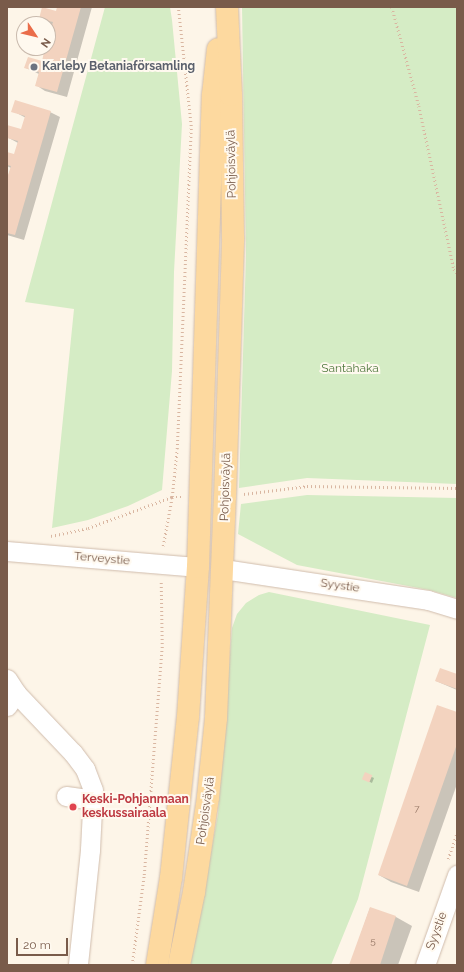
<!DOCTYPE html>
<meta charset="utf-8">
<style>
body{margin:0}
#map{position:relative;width:464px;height:972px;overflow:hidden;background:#fdf5e8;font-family:Raleway,sans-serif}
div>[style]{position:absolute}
.green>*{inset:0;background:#d5ecc5}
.shadow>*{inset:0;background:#0003}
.building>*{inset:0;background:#f3d3bf;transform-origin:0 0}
.path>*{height:2.5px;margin-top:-1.25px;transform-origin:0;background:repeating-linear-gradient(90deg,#d9b6a1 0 1px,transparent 0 4px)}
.roads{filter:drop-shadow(0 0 1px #d0bcac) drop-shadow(0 0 1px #d0bcac)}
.minor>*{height:19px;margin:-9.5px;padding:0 9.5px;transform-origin:9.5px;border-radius:9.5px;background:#fff}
.major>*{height:22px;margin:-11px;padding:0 11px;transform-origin:11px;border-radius:11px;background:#fdd99f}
.dots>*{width:11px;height:11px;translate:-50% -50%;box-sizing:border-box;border:2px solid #fff9ef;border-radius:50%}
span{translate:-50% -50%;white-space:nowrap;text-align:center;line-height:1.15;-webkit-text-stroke:4px #fff9ef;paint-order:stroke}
.number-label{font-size:10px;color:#987967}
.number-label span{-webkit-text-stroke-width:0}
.worship-label{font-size:12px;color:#5b616d;font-weight:700}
.left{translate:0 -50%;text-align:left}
.street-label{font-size:12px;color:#795b4a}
.park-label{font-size:12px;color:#51793f}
.health-label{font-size:12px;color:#be3a42;font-weight:700}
.frame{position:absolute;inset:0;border:8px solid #795b4a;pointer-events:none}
.north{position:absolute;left:16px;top:16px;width:40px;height:40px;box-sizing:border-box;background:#fff9ef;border:1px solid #c9baad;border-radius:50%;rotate:125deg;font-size:11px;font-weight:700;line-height:16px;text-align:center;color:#795b4a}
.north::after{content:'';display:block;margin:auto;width:14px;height:18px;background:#ea6d4a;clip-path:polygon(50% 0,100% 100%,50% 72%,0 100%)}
.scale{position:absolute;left:16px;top:938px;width:52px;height:18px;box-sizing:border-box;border:2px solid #795b4a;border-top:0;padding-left:5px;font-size:12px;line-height:14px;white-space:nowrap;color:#795b4a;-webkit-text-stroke:3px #fff9ef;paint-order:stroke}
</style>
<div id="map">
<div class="green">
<div style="clip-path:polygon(105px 7px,170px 7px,172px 20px,182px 124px,174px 272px,172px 371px,162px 490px,128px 506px,88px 520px,52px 528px,74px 309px,25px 302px)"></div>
<div style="clip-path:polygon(242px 7px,457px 7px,457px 484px,307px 478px,239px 488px,246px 255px)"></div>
<div style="clip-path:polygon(307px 495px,457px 498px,457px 598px,429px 590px,297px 565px,238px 534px,241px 504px)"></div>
<div style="clip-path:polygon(269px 592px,430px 625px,358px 899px,331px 965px,190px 965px,218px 814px,232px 628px,237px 614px,246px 603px,259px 595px)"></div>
</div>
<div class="shadow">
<div style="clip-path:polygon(58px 7px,92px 7px,67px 97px,45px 91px,36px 85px,39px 74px,26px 68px,42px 62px,46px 49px,42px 48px,48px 48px,48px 37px,53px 25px,40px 18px,57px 12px)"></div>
<div style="clip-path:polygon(13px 111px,50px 112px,60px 117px,24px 240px,7px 235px,7px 180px,11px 168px,7px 166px,7px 153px,15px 155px,18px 143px,7px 137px,7px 130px,22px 131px,26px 118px)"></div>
<div style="clip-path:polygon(457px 675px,457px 690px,436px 681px)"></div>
<div style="clip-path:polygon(457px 713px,457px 784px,419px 892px,391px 882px,379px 875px)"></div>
<div style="clip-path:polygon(365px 774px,374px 778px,372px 783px,366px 780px)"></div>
<div style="clip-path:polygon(370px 908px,396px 917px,412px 926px,398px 965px,350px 965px)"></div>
</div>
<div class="building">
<div style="clip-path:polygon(42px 7px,56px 11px,57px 7px,81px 7px,57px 92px,35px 86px,39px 72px,24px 68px,28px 57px,42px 61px,45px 48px,48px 48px,48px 36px,53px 22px,39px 19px)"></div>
<div style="clip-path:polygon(15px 100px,51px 111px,15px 235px,7px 233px,7px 178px,11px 166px,7px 165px,7px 152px,14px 154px,18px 141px,7px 138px,7px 125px,21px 129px,25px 116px,11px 112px)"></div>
<div style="clip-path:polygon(440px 668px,457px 674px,457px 689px,435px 681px)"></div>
<div style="clip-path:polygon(437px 705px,457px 712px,457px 744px,407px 886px,378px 875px)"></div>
<div style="left:365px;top:772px;width:8px;height:8px;rotate:23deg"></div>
<div style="clip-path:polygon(370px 907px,396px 916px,380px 965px,349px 965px)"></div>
</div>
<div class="path">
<div style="left:392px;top:7px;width:103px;rotate:74.7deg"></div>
<div style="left:419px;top:106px;width:167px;rotate:77.9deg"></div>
<div style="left:454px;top:269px;width:5px;rotate:53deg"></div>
<div style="left:244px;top:494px;width:64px;rotate:-7.2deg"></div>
<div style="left:307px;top:486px;width:150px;rotate:0.8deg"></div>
<div style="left:51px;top:536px;width:38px;rotate:-12deg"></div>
<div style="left:88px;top:528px;width:90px;rotate:-20.3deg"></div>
<div style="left:172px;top:497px;width:9px"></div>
<div style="left:163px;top:546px;width:50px;rotate:-79.6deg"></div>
<div style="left:172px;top:497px;width:48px;rotate:-84.1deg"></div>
<div style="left:177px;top:449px;width:323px;rotate:-87.5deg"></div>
<div style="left:191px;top:126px;width:120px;rotate:-96.2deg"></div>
<div style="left:448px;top:859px;width:28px;rotate:-71deg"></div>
<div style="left:132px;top:965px;width:91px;rotate:-82.4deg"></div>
<div style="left:144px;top:875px;width:228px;rotate:-85.5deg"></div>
<div style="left:162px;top:648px;width:67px;rotate:-90.9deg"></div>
</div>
<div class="roads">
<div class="minor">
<div style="left:7px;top:551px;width:192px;rotate:4.8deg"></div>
<div style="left:223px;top:569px;width:207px;rotate:8.6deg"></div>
<div style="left:428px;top:600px;width:30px;rotate:17deg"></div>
<div style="left:7px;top:679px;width:17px;rotate:57deg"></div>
<div style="left:16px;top:693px;width:83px;rotate:46.5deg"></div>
<div style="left:73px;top:753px;width:20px;rotate:53deg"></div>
<div style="left:85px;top:769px;width:22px;rotate:69deg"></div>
<div style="left:93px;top:790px;width:60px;rotate:92.9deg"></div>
<div style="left:90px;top:850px;width:116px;rotate:96deg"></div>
<div style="left:7px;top:706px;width:16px;rotate:-55deg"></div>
<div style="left:66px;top:796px;width:27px;rotate:8deg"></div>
<div style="left:425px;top:965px;width:96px;rotate:-70.4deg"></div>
</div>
<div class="major">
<div style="left:157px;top:965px;width:88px;rotate:-80.9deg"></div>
<div style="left:171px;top:878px;width:162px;rotate:-84deg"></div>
<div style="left:188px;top:717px;width:150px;rotate:-86.2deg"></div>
<div style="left:198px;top:567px;width:472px;rotate:-88.2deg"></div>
<div style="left:213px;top:95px;width:46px;rotate:-83.8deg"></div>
<div style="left:179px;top:965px;width:75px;rotate:-78.4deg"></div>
<div style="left:194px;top:892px;width:96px;rotate:-81.6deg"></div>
<div style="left:208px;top:797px;width:79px;rotate:-84.2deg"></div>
<div style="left:216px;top:718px;width:221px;rotate:-87.7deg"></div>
<div style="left:225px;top:497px;width:260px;rotate:-88.2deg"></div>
<div style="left:233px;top:237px;width:142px;rotate:-90.8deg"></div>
<div style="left:231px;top:95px;width:88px;rotate:-92.6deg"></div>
</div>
</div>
<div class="dots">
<div style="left:34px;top:67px;background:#6b7280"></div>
<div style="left:73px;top:807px;background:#e0444e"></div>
</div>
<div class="number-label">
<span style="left:417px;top:809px">7</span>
<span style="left:373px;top:941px">5</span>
</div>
<div class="worship-label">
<span class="left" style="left:42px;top:67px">Karleby Betaniaförsamling</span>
</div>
<div class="street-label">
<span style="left:232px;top:164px;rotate:-91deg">Pohjoisväylä</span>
<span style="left:226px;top:487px;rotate:-88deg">Pohjoisväylä</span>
<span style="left:102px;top:559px;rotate:5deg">Terveystie</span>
<span style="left:340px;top:586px;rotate:8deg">Syystie</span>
<span style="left:206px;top:811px;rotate:-82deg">Pohjoisväylä</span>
<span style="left:437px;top:931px;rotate:-70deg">Syystie</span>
</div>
<div class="park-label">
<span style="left:350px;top:369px">Santahaka</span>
</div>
<div class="health-label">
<span class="left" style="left:82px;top:807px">Keski-Pohjanmaan<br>keskussairaala</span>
</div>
<div class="frame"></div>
<div class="north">N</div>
<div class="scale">20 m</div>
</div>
